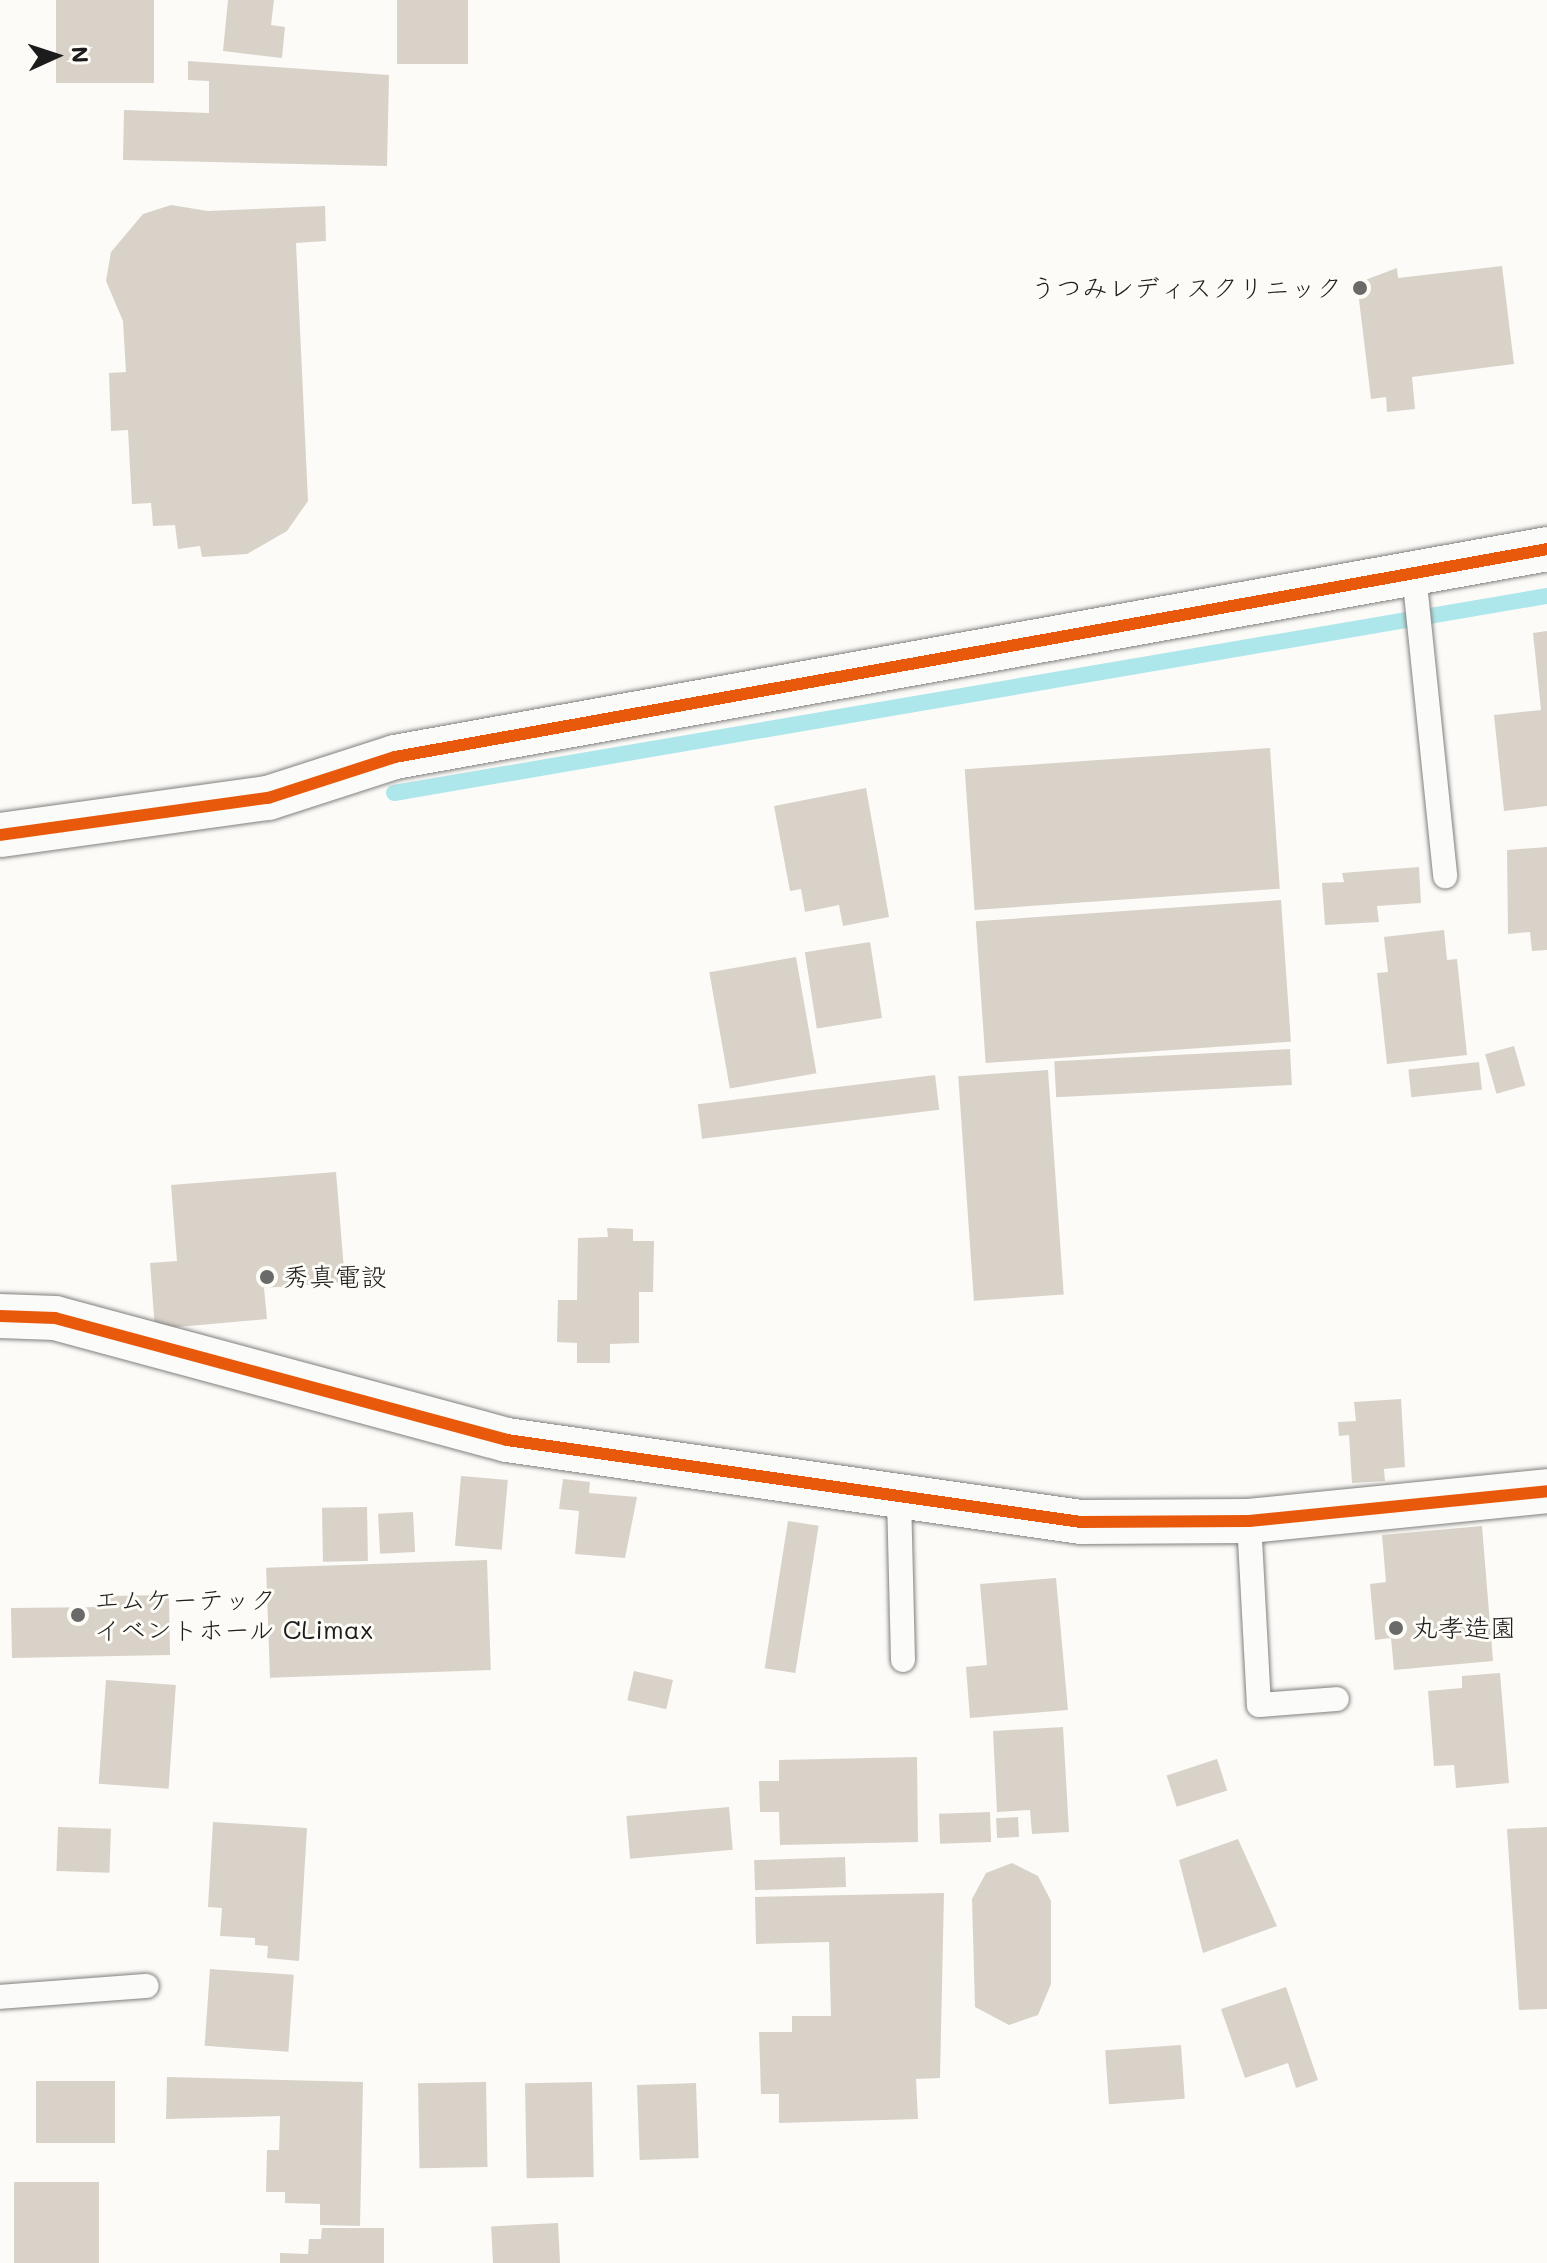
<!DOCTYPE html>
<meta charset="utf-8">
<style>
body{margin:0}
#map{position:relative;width:1547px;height:2263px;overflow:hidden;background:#fcfbf8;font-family:Mali,"Klee One",sans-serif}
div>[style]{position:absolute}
.stream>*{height:16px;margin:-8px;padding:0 8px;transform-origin:8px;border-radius:8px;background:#aee7eb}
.building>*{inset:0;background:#d9d2c9;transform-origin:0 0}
.roads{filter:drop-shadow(0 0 2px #81807f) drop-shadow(0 0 2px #81807f)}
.lane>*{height:24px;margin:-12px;padding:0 12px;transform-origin:12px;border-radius:12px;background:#fbfbf9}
.street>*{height:44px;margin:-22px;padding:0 22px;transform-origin:22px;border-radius:22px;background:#fbfbf9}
.secondary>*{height:44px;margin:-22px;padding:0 22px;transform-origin:22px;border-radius:22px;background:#fbfbf9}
.cycleway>*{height:12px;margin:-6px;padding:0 6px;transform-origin:6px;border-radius:6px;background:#e8590c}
.dots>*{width:22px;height:22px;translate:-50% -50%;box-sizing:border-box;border:4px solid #fdfcf7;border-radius:50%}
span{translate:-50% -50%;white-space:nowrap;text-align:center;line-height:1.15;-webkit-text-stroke:6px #fdfcf7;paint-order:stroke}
.poi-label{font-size:26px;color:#1c1c1c}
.right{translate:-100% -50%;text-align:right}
.left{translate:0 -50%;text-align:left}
.north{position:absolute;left:16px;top:16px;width:80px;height:80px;-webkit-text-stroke:6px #fdfcf7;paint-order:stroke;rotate:87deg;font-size:22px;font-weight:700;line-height:32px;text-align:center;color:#1c1c1c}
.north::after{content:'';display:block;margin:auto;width:28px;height:36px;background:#1c1c1c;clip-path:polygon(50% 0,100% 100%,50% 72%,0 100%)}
</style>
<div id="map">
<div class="stream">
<div style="left:394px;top:793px;width:1170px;rotate:-9.7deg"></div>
</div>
<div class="building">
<div style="left:56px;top:0;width:98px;height:83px"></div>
<div style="clip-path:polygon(228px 0,274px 0,271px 25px,285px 27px,282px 58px,223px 51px)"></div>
<div style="left:397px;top:0;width:71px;height:64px"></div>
<div style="clip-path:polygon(188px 61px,389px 75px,387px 166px,123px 160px,124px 110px,209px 113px,209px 81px,188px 80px)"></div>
<div style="clip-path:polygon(171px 205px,208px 211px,325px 206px,326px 241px,296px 243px,308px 501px,287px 531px,247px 554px,202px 557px,200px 546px,178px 549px,175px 525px,153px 526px,151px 503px,132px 504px,128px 430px,111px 431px,109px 373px,126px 372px,123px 321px,106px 281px,111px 252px,143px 214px)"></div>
<div style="clip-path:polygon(1502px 266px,1514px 364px,1412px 377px,1415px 409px,1387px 412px,1386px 397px,1371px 399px,1357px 283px,1397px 268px,1398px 278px)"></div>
<div style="clip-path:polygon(1547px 631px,1547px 806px,1504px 811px,1494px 715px,1541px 710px,1533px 633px)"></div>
<div style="left:1270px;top:748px;width:141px;height:306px;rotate:86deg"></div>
<div style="clip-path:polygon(866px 788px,889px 917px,843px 926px,839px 905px,805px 912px,801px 889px,790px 891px,774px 806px)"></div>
<div style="clip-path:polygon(1547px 847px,1547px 950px,1532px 951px,1530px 932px,1508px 934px,1507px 850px)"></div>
<div style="clip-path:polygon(1419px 867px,1421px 903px,1377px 906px,1379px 922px,1325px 925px,1322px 883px,1344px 882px,1342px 873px)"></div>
<div style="left:1281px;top:900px;width:142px;height:306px;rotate:86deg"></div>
<div style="clip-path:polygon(1444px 930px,1447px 960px,1457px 959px,1467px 1055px,1387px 1064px,1377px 973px,1388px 972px,1384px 937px)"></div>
<div style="left:870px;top:942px;width:77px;height:66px;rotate:81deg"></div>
<div style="left:796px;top:957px;width:118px;height:88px;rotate:80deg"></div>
<div style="left:1514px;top:1046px;width:41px;height:30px;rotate:74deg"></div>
<div style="left:1290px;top:1049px;width:36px;height:236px;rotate:87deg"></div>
<div style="left:1479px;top:1062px;width:28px;height:71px;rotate:84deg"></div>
<div style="left:1048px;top:1070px;width:225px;height:90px;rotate:86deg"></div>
<div style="left:935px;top:1075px;width:35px;height:239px;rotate:83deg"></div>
<div style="clip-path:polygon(336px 1172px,345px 1282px,264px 1288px,267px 1319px,155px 1329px,150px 1263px,177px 1261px,171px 1185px)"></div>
<div style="clip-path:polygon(607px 1228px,633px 1229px,633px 1241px,654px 1241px,653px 1292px,639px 1292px,639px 1343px,610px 1344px,610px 1363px,577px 1363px,577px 1343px,557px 1342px,558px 1300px,577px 1300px,578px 1238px,608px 1237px)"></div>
<div style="clip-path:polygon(1401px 1399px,1405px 1467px,1384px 1469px,1385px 1481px,1352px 1483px,1349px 1435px,1339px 1436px,1338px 1422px,1356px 1421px,1354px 1402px)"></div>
<div style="left:461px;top:1476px;width:47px;height:70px;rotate:5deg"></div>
<div style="clip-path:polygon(563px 1479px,590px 1482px,589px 1493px,637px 1497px,625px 1558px,575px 1554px,579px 1511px,559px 1509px)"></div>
<div style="left:367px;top:1507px;width:54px;height:45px;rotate:89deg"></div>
<div style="left:413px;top:1512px;width:40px;height:35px;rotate:87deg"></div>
<div style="left:788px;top:1521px;width:31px;height:149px;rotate:9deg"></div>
<div style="clip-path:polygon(1482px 1526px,1493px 1661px,1394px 1670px,1391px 1638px,1375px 1640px,1370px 1584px,1386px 1582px,1382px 1535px)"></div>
<div style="left:487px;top:1560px;width:110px;height:221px;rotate:88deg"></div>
<div style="clip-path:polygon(1056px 1578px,1068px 1710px,970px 1718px,966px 1667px,987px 1665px,980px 1584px)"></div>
<div style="clip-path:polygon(169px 1595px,170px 1655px,12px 1658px,11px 1608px,105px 1607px,105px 1596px)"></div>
<div style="left:634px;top:1671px;width:40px;height:30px;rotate:13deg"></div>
<div style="clip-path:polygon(1500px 1673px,1509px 1783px,1456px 1788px,1454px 1765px,1434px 1766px,1428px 1691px,1462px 1688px,1462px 1676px)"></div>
<div style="left:106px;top:1680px;width:70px;height:104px;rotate:4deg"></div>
<div style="clip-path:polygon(1063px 1727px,1069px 1832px,1032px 1834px,1030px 1810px,997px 1812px,993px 1731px)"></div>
<div style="clip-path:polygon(917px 1757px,918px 1842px,780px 1845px,779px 1812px,760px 1812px,759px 1781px,779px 1781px,779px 1760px)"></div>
<div style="left:1217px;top:1759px;width:33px;height:53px;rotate:72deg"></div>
<div style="left:729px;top:1807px;width:43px;height:103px;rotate:85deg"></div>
<div style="left:990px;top:1812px;width:30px;height:51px;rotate:88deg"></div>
<div style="left:1018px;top:1817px;width:20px;height:22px;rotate:87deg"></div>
<div style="clip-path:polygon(213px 1822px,307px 1828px,299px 1961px,267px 1958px,268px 1946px,255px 1945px,255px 1938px,220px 1936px,222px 1908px,208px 1907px)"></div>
<div style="left:58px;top:1827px;width:53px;height:44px;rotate:2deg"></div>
<div style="clip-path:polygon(1547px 1827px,1547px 2009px,1519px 2010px,1507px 1829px)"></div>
<div style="clip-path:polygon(1238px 1839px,1277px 1926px,1203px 1953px,1179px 1860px)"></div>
<div style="left:845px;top:1857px;width:30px;height:91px;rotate:88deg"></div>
<div style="clip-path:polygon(1012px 1863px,1038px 1876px,1051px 1901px,1051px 1984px,1038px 2015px,1009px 2025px,975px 2007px,972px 1899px,986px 1873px)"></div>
<div style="clip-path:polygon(944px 1893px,940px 2078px,916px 2079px,918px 2119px,779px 2123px,779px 2094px,761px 2094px,759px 2032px,792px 2032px,792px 2016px,831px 2016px,829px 1942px,756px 1944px,755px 1897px)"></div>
<div style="left:210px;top:1969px;width:84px;height:77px;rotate:4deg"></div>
<div style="clip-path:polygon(1286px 1987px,1318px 2080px,1296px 2088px,1288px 2063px,1245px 2078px,1221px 2009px)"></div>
<div style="left:1181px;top:2045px;width:54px;height:76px;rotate:86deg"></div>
<div style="clip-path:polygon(167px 2077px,363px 2082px,360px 2226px,320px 2225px,320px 2204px,285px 2203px,285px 2192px,266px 2192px,267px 2150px,279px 2150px,280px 2116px,166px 2119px)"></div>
<div style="left:36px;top:2081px;width:79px;height:62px"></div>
<div style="left:486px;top:2082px;width:85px;height:68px;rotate:89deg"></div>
<div style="left:592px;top:2082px;width:95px;height:67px;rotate:89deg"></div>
<div style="left:696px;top:2083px;width:75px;height:59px;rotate:88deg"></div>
<div style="left:14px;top:2182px;width:85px;height:81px"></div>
<div style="left:558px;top:2223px;width:40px;height:67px;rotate:87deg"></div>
<div style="clip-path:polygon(322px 2228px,384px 2228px,384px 2263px,280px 2263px,280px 2253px,308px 2254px,309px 2239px,321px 2239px)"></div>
</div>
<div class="roads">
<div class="lane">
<div style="left:1414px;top:574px;width:304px;rotate:84.1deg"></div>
<div style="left:899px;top:1496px;width:164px;rotate:88.6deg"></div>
<div style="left:1249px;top:1521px;width:184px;rotate:86.9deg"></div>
<div style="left:1259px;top:1705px;width:78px;rotate:-4.4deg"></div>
<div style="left:0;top:1997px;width:147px;rotate:-4.3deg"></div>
</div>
<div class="street">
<div style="left:0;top:1316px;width:55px;rotate:2.1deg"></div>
<div style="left:55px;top:1318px;width:468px;rotate:15.1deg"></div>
<div style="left:507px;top:1440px;width:580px;rotate:8.13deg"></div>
<div style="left:1081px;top:1522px;width:168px;rotate:-0.3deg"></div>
<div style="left:1249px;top:1521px;width:300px;rotate:-5.7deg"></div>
</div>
<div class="secondary">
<div style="left:0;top:835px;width:271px;rotate:-7.9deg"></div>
<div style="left:268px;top:798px;width:133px;rotate:-17.9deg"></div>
<div style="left:395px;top:757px;width:1171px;rotate:-10.23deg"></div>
</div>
</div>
<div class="cycleway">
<div style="left:0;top:835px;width:271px;rotate:-7.9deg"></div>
<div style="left:268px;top:798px;width:133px;rotate:-17.9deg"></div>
<div style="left:395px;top:757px;width:1171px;rotate:-10.23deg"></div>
<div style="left:0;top:1316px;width:55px;rotate:2.1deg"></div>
<div style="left:55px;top:1318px;width:468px;rotate:15.1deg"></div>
<div style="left:507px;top:1440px;width:580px;rotate:8.13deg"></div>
<div style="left:1081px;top:1522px;width:168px;rotate:-0.3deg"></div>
<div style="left:1249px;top:1521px;width:300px;rotate:-5.7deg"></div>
</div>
<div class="dots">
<div style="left:1360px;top:288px;background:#6a6a69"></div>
<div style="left:267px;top:1277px;background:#6a6a69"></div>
<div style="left:78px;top:1615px;background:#6a6a69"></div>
<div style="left:1396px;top:1628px;background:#6a6a69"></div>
</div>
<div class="poi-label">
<span class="right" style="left:1342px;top:288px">うつみレディスクリニック</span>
<span class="left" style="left:283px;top:1277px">秀真電設</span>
<span class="left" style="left:94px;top:1615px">エムケーテック<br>イベントホール CLimax</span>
<span class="left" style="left:1412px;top:1628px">丸孝造園</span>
</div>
<div class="north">N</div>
</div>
